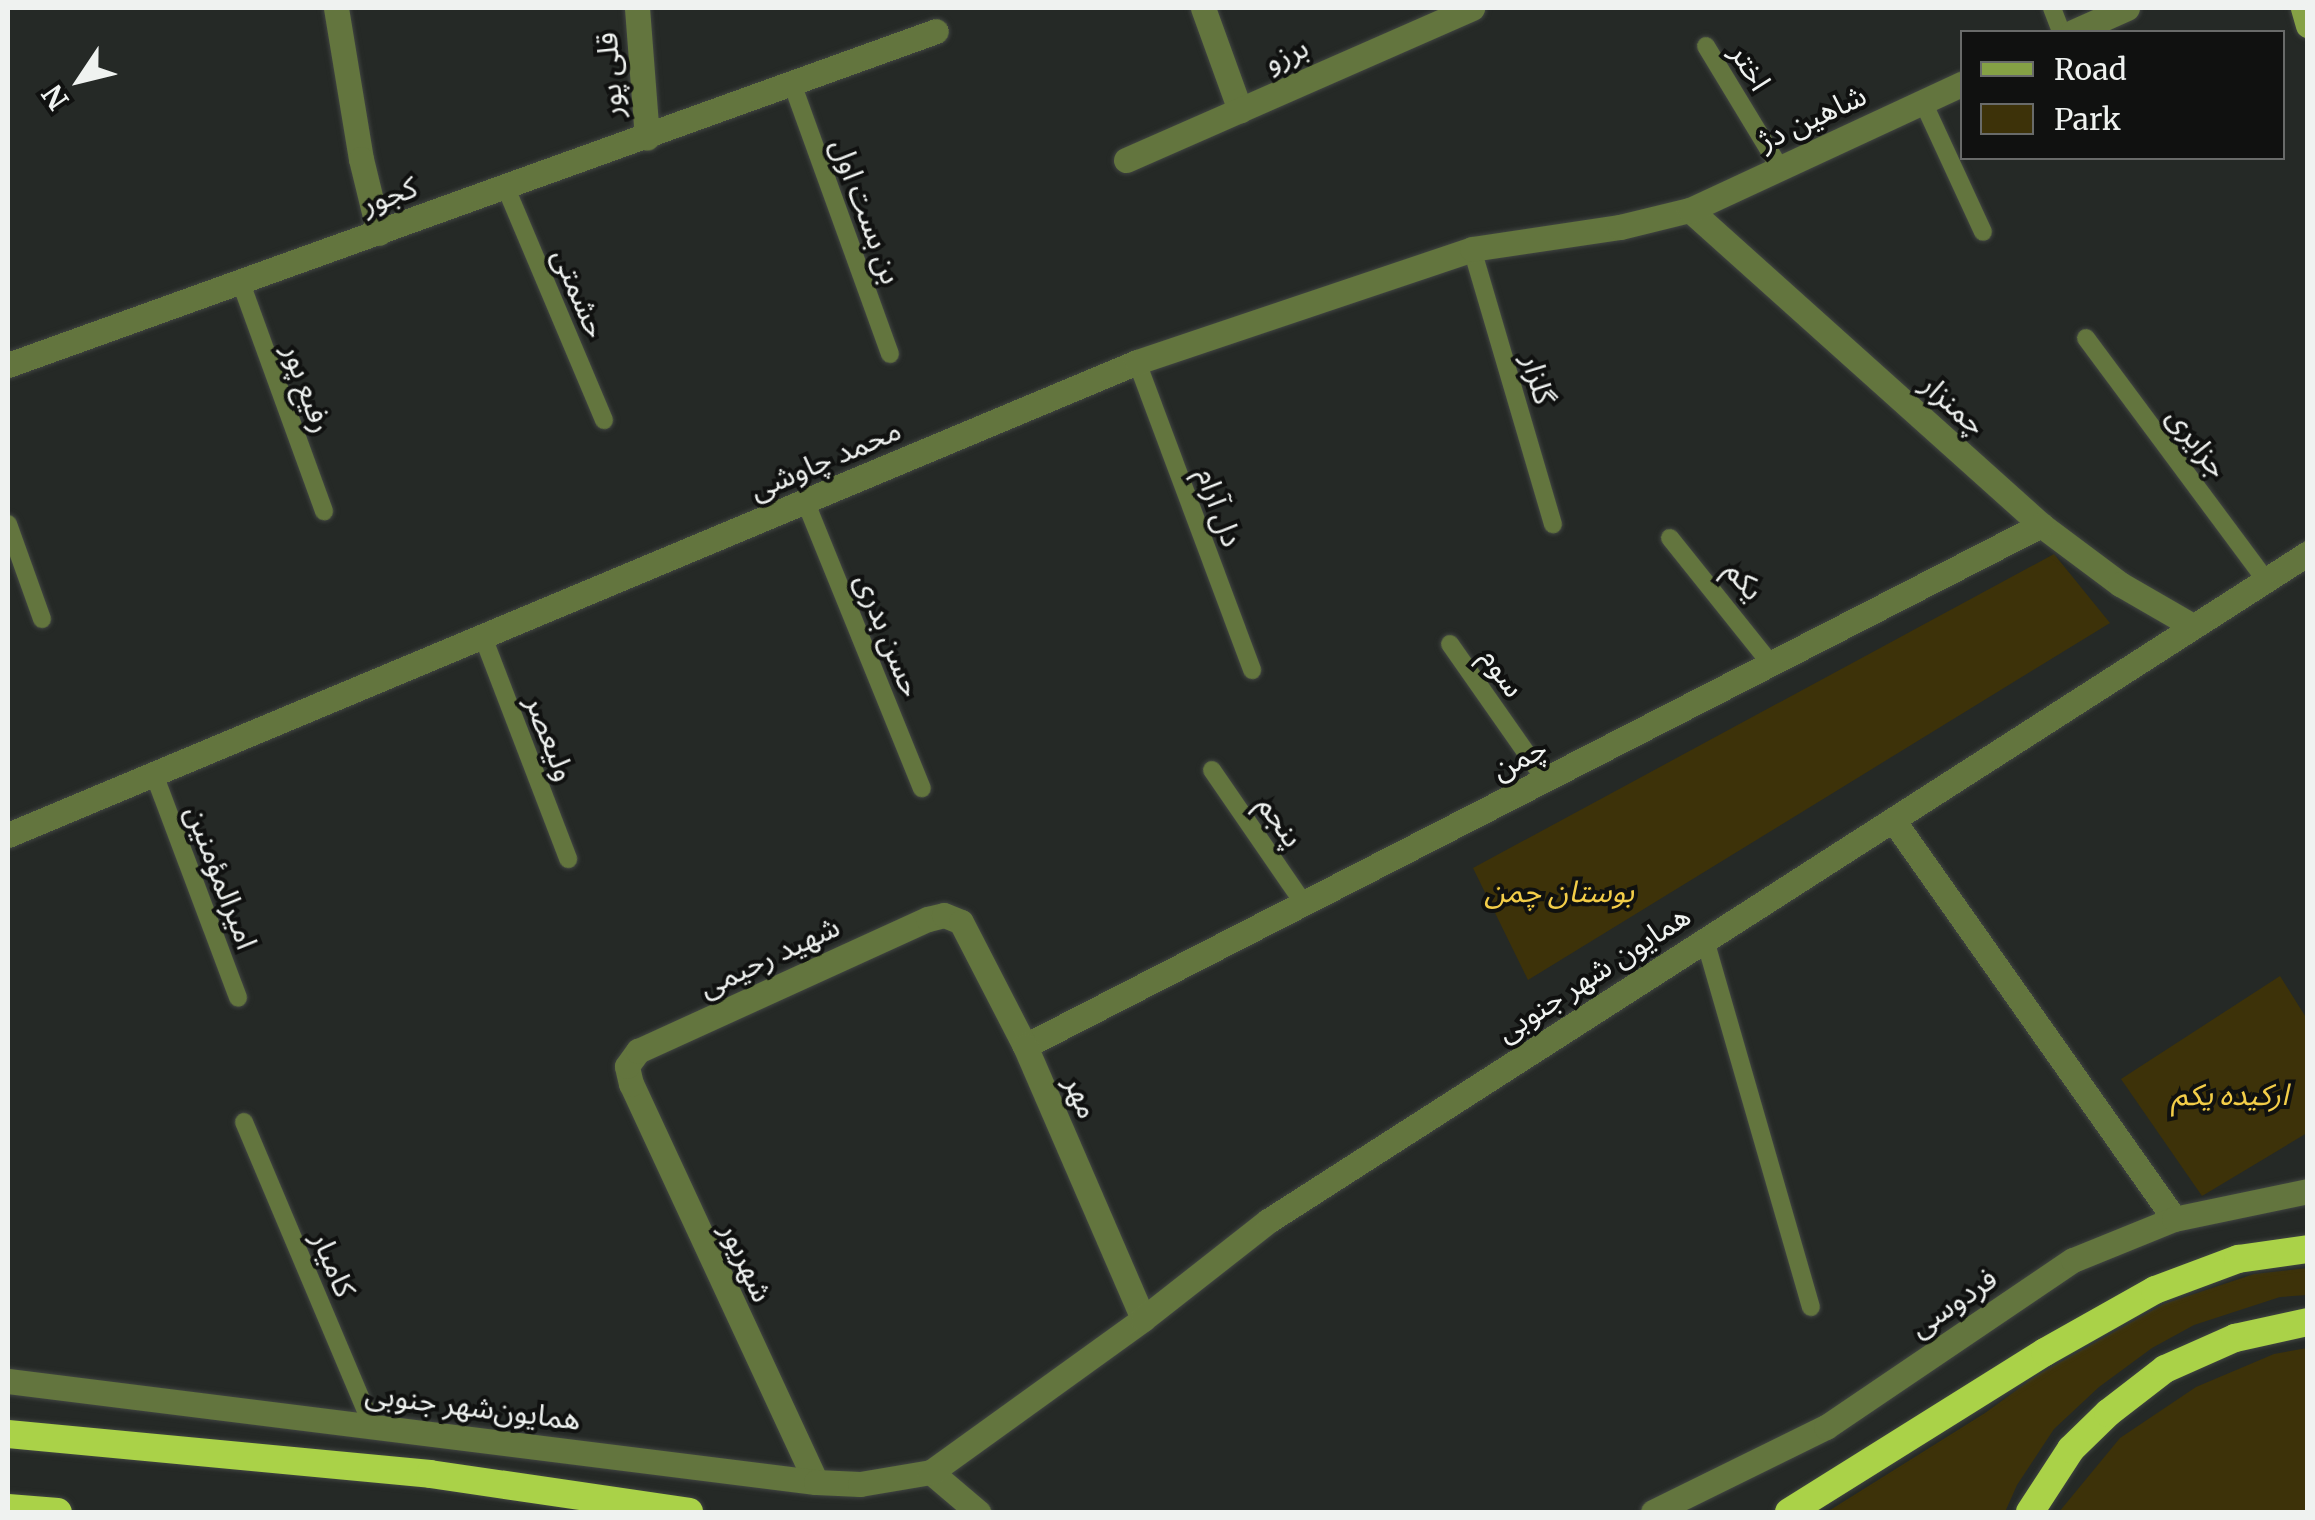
<!DOCTYPE html>
<meta charset="utf-8">
<style>
body{margin:0}
#map{position:relative;width:2315px;height:1520px;overflow:hidden;background:#252926;font-family:Merriweather,"Noto Sans Arabic",serif}
div>[style]{position:absolute}
.green>*{inset:0;background:#3d3209}
.roads{filter:drop-shadow(0 0 2px #414542) drop-shadow(0 0 2px #414542)}
.service>*{height:18px;margin:-9px;padding:0 9px;transform-origin:9px;border-radius:9px;background:#63753e}
.minor>*{height:25px;margin:-12.5px;padding:0 12.5px;transform-origin:12.5px;border-radius:12.5px;background:#63753e}
.tertiary>*{height:25px;margin:-12.5px;padding:0 12.5px;transform-origin:12.5px;border-radius:12.5px;background:#63753e}
.secondary>*{height:25px;margin:-12.5px;padding:0 12.5px;transform-origin:12.5px;border-radius:12.5px;background:#85a145}
.trunk>*{height:28px;margin:-14px;padding:0 14px;transform-origin:14px;border-radius:14px;background:#aad248}
span{translate:-50% -50%;white-space:nowrap;text-align:center;line-height:1.15;-webkit-text-stroke:8px #101110;paint-order:stroke}
.street-label{font-size:30px;color:#eff2f0}
.park-label{font-size:30px;color:#f2cd48;font-style:italic}
.frame{position:absolute;inset:0;border:10px solid #eff2f0;pointer-events:none}
.legend{position:absolute;left:1960px;top:30px;width:325px;height:130px;box-sizing:border-box;background:#101110;border:2px solid #696b6a;margin:0;padding:12px 18px;list-style:none;font-size:30px;color:#eff2f0}
.legend li{display:flex;align-items:center;gap:20px;height:50px}
.legend b{width:50px;border:2px solid #696b6a}
.north{position:absolute;left:30px;top:30px;width:100px;height:100px;-webkit-text-stroke:8px #101110;paint-order:stroke;rotate:235deg;font-size:28px;font-weight:700;line-height:40px;text-align:center;color:#eff2f0}
.north::after{content:'';display:block;margin:auto;width:35px;height:45px;background:#eff2f0;clip-path:polygon(50% 0,100% 100%,50% 72%,0 100%)}
</style>
<div id="map">
<div class="green">
<div style="clip-path:polygon(2054px 554px,2110px 623px,1528px 980px,1473px 868px)"></div>
<div style="clip-path:polygon(2280px 976px,2307px 1019px,2307px 1133px,2202px 1196px,2121px 1079px)"></div>
<div style="clip-path:polygon(2307px 1268px,2307px 1295px,2280px 1297px,2194px 1325px,2152px 1348px,2099px 1387px,2054px 1429px,2017px 1485px,2005px 1512px,1827px 1512px,1985px 1413px,2036px 1376px,2164px 1304px,2254px 1274px)"></div>
<div style="clip-path:polygon(2307px 1348px,2307px 1512px,2059px 1512px,2120px 1438px,2196px 1387px,2274px 1354px)"></div>
</div>
<div class="roads">
<div class="service">
<div style="left:2052px;top:8px;width:26px;rotate:69deg"></div>
<div style="left:1706px;top:46px;width:143px;rotate:58.8deg"></div>
<div style="left:793px;top:86px;width:285px;rotate:70.1deg"></div>
<div style="left:1923px;top:102px;width:143px;rotate:65.2deg"></div>
<div style="left:506px;top:188px;width:252px;rotate:67.1deg"></div>
<div style="left:1472px;top:249px;width:287px;rotate:73.6deg"></div>
<div style="left:241px;top:283px;width:243px;rotate:70deg"></div>
<div style="left:2086px;top:338px;width:300px;rotate:53.4deg"></div>
<div style="left:1137px;top:362px;width:329px;rotate:69.5deg"></div>
<div style="left:806px;top:503px;width:308px;rotate:67.9deg"></div>
<div style="left:8px;top:524px;width:101px;rotate:70.3deg"></div>
<div style="left:1670px;top:538px;width:160px;rotate:51.3deg"></div>
<div style="left:483px;top:637px;width:238px;rotate:69deg"></div>
<div style="left:1450px;top:644px;width:167px;rotate:55deg"></div>
<div style="left:1212px;top:770px;width:163px;rotate:55.5deg"></div>
<div style="left:154px;top:774px;width:239px;rotate:69.4deg"></div>
<div style="left:1705px;top:940px;width:382px;rotate:73.9deg"></div>
<div style="left:244px;top:1122px;width:331px;rotate:67.1deg"></div>
</div>
<div class="minor">
<div style="left:336px;top:8px;width:153px;rotate:80.6deg"></div>
<div style="left:361px;top:159px;width:76px;rotate:76.3deg"></div>
<div style="left:637px;top:8px;width:130px;rotate:85.6deg"></div>
<div style="left:1203px;top:8px;width:109px;rotate:70.1deg"></div>
<div style="left:2073px;top:32px;width:59px;rotate:-24deg"></div>
<div style="left:1126px;top:160px;width:378px;rotate:-23.7deg"></div>
<div style="left:1690px;top:210px;width:472px;rotate:41.9deg"></div>
<div style="left:2041px;top:525px;width:99px;rotate:36.8deg"></div>
<div style="left:2120px;top:584px;width:82px;rotate:30deg"></div>
<div style="left:8px;top:365px;width:986px;rotate:-19.79deg"></div>
<div style="left:1893px;top:820px;width:488px;rotate:54.8deg"></div>
<div style="left:8px;top:835px;width:1224px;rotate:-22.73deg"></div>
<div style="left:1137px;top:362px;width:354px;rotate:-18.6deg"></div>
<div style="left:1472px;top:249px;width:150px;rotate:-8.5deg"></div>
<div style="left:1620px;top:227px;width:72px;rotate:-13.7deg"></div>
<div style="left:1690px;top:210px;width:300px;rotate:-24.9deg"></div>
<div style="left:1025px;top:1046px;width:1142px;rotate:-27.15deg"></div>
<div style="left:931px;top:1472px;width:62px;rotate:40.4deg"></div>
<div style="left:816px;top:1482px;width:439px;rotate:-114.9deg"></div>
<div style="left:631px;top:1084px;width:18px;rotate:-103deg"></div>
<div style="left:627px;top:1066px;width:19px;rotate:-54deg"></div>
<div style="left:638px;top:1051px;width:319px;rotate:-24.5deg"></div>
<div style="left:928px;top:919px;width:16px;rotate:-14deg"></div>
<div style="left:944px;top:915px;width:18px;rotate:22deg"></div>
<div style="left:961px;top:922px;width:140px;rotate:62.7deg"></div>
<div style="left:1025px;top:1046px;width:297px;rotate:66.6deg"></div>
<div style="left:1653px;top:1512px;width:193px;rotate:-26.2deg"></div>
<div style="left:1826px;top:1427px;width:298px;rotate:-34.1deg"></div>
<div style="left:2073px;top:1260px;width:109px;rotate:-22.1deg"></div>
<div style="left:2174px;top:1219px;width:137px;rotate:-11.8deg"></div>
</div>
<div class="tertiary">
<div style="left:8px;top:1381px;width:814px;rotate:7.13deg"></div>
<div style="left:816px;top:1482px;width:44px;rotate:2.6deg"></div>
<div style="left:860px;top:1484px;width:72px;rotate:-9.6deg"></div>
<div style="left:931px;top:1472px;width:261px;rotate:-35.8deg"></div>
<div style="left:1143px;top:1319px;width:159px;rotate:-38.1deg"></div>
<div style="left:1268px;top:1221px;width:1236px;rotate:-32.71deg"></div>
</div>
<div class="secondary">
<div style="left:2303px;top:8px;width:18px;rotate:74deg"></div>
</div>
<div class="trunk">
<div style="left:8px;top:1434px;width:424px;rotate:5.4deg"></div>
<div style="left:430px;top:1474px;width:262px;rotate:8.3deg"></div>
<div style="left:8px;top:1508px;width:50px;rotate:4.6deg"></div>
<div style="left:1789px;top:1512px;width:302px;rotate:-32deg"></div>
<div style="left:2045px;top:1352px;width:126px;rotate:-29.4deg"></div>
<div style="left:2155px;top:1290px;width:89px;rotate:-20.5deg"></div>
<div style="left:2238px;top:1259px;width:71px;rotate:-8.1deg"></div>
<div style="left:2030px;top:1512px;width:75px;rotate:-56.9deg"></div>
<div style="left:2071px;top:1449px;width:52px;rotate:-44.2deg"></div>
<div style="left:2108px;top:1413px;width:72px;rotate:-37.7deg"></div>
<div style="left:2165px;top:1369px;width:77px;rotate:-23.9deg"></div>
<div style="left:2235px;top:1338px;width:75px;rotate:-12.4deg"></div>
</div>
</div>
<div class="street-label">
<span style="left:1286px;top:54px;rotate:-24deg">برزو</span>
<span style="left:1751px;top:67px;rotate:59deg">اختر</span>
<span style="left:609px;top:75px;rotate:-94deg">قلی پور</span>
<span style="left:1812px;top:117px;rotate:-25deg">شاهین دژ</span>
<span style="left:389px;top:195px;rotate:-20deg">کجور</span>
<span style="left:867px;top:211px;rotate:70deg">بن بست اول</span>
<span style="left:580px;top:293px;rotate:67deg">حشمتی</span>
<span style="left:1539px;top:379px;rotate:74deg">گلزار</span>
<span style="left:308px;top:388px;rotate:70deg">رفیع‌ پور</span>
<span style="left:1954px;top:404px;rotate:42deg">چمنزار</span>
<span style="left:2198px;top:442px;rotate:53deg">جزایری</span>
<span style="left:825px;top:459px;rotate:-23deg">محمد چاوشی</span>
<span style="left:1220px;top:507px;rotate:70deg">دل‌ آرام</span>
<span style="left:1745px;top:580px;rotate:51deg">یکم</span>
<span style="left:889px;top:635px;rotate:68deg">حسن بدری</span>
<span style="left:1503px;top:672px;rotate:55deg">سوم</span>
<span style="left:551px;top:738px;rotate:69deg">ولیعصر</span>
<span style="left:1519px;top:758px;rotate:-27deg">چمن</span>
<span style="left:1281px;top:821px;rotate:55deg">پنجم</span>
<span style="left:222px;top:877px;rotate:69deg">امیرالمؤمنین</span>
<span style="left:769px;top:956px;rotate:-25deg">شهید رحیمی</span>
<span style="left:1593px;top:973px;rotate:-33deg">همایون‌ شهر جنوبی</span>
<span style="left:1082px;top:1097px;rotate:67deg">مهر</span>
<span style="left:747px;top:1262px;rotate:65deg">شهریور</span>
<span style="left:334px;top:1264px;rotate:67deg">کامیار</span>
<span style="left:1953px;top:1302px;rotate:-34deg">فردوسی</span>
<span style="left:473px;top:1406px;rotate:7deg">همایون‌شهر جنوبی</span>
</div>
<div class="park-label">
<span style="left:1559px;top:891px">بوستان چمن</span>
<span style="left:2230px;top:1094px">ارکیده یکم</span>
</div>
<div class="frame"></div>
<ul class="legend">
<li><b style="height:12px;background:#85a145"></b>Road</li>
<li><b style="height:28px;background:#3d3209"></b>Park</li>
</ul>
<div class="north">N</div>
</div>
